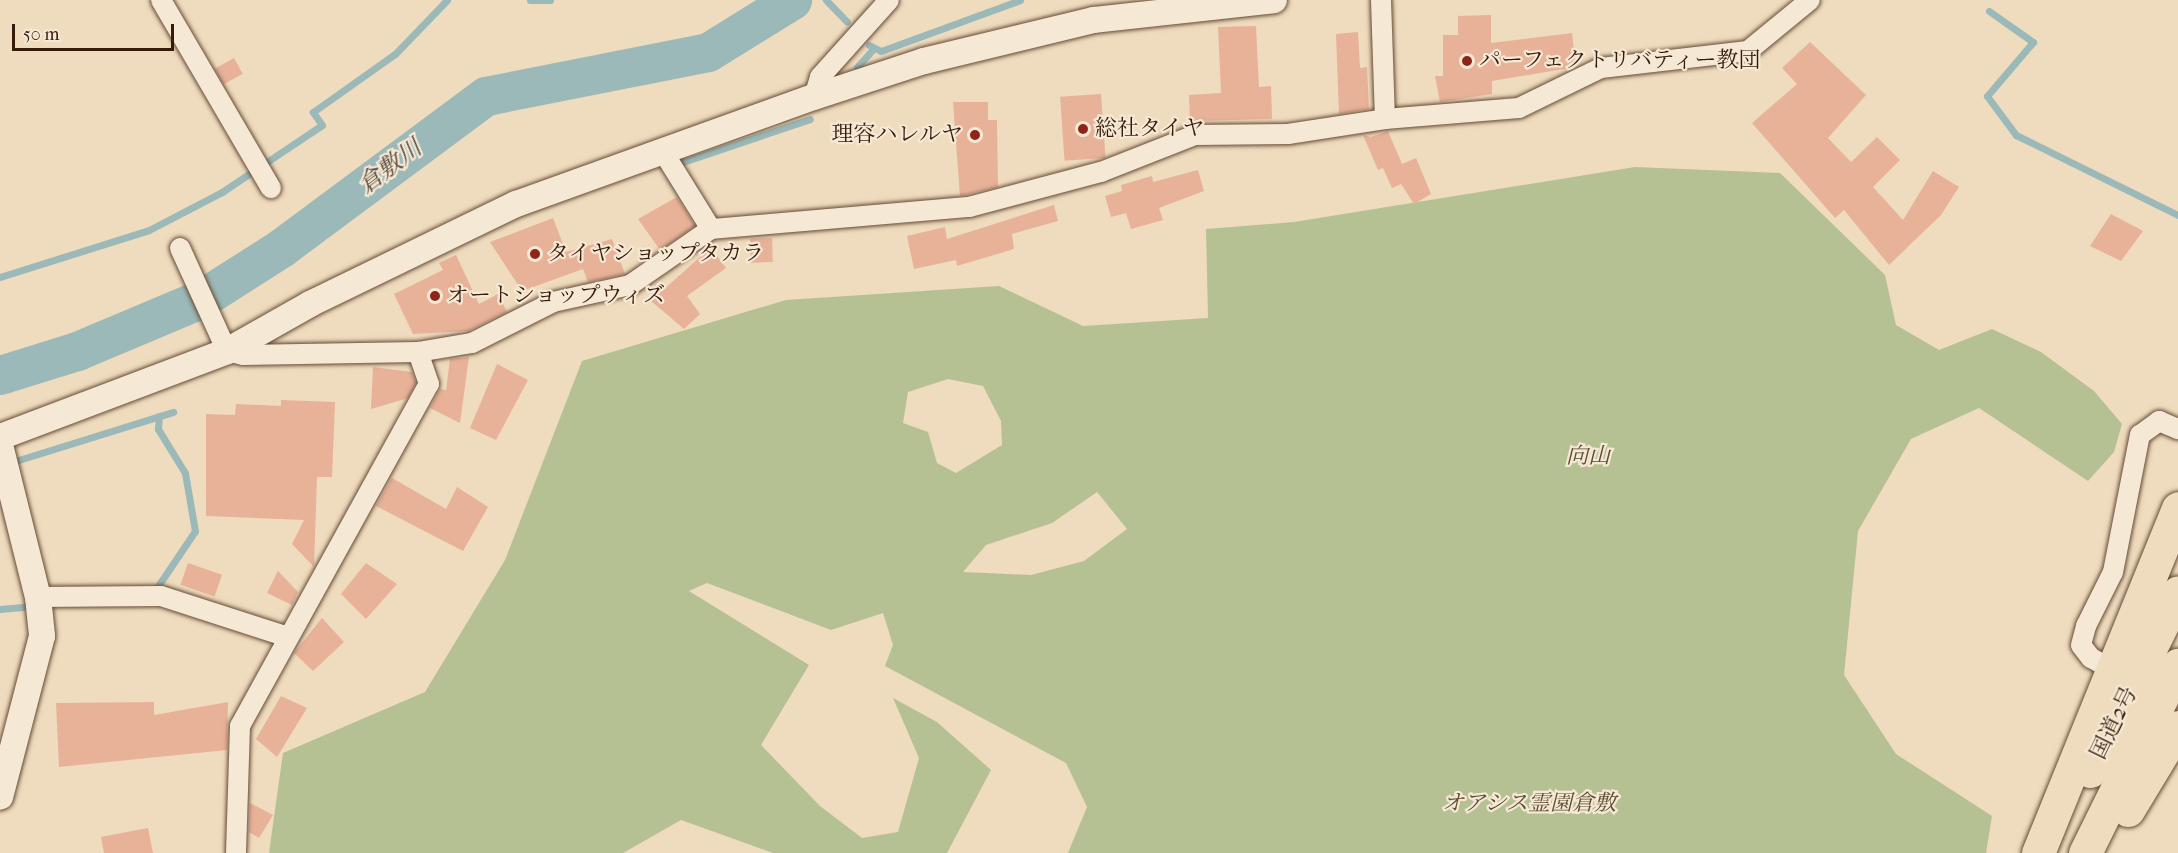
<!DOCTYPE html>
<meta charset="utf-8">
<style>
body{margin:0}
#map{position:relative;width:2178px;height:853px;overflow:hidden;background:#efdbbd;font-family:"IM FELL French Canon","Noto Serif JP",serif}
div>[style]{position:absolute}
.green>*{inset:0;background:#b6c193}
.stream>*{height:7px;margin:-3.5px;padding:0 3.5px;transform-origin:3.5px;border-radius:3.5px;background:#9bb9b8}
.river>*{height:39px;margin:-19.5px;padding:0 19.5px;transform-origin:19.5px;border-radius:19.5px;background:#9bb9b8}
.building>*{inset:0;background:#e8b298;transform-origin:0 0}
.roads{filter:drop-shadow(0 0 2px #654b37) drop-shadow(0 0 2px #654b37)}
.minor>*{height:20px;margin:-10px;padding:0 10px;transform-origin:10px;border-radius:10px;background:#f5e8d4}
.tertiary>*{height:26px;margin:-13px;padding:0 13px;transform-origin:13px;border-radius:13px;background:#f5e8d4}
.trunk>*{height:33px;margin:-16.5px;padding:0 16.5px;transform-origin:16.5px;border-radius:16.5px;background:#efdbbd}
.dots>*{width:16px;height:16px;translate:-50% -50%;box-sizing:border-box;border:3px solid #f5e8d4;border-radius:50%}
span{translate:-50% -50%;white-space:nowrap;text-align:center;line-height:1.15;-webkit-text-stroke:4.5px #f5e8d4;paint-order:stroke}
.poi-label{font-size:22px;color:#371b0a}
.left{translate:0 -50%;text-align:left}
.right{translate:-100% -50%;text-align:right}
.park-label{font-size:22px;color:#5d4d33;font-style:italic}
.street-label{font-size:22px;color:#371b0a}
.water-label{font-size:24px;color:#554a3e;font-style:italic}
.scale{position:absolute;left:12px;top:24px;width:162px;height:27px;box-sizing:border-box;border:3px solid #371b0a;border-top:0;padding-left:8px;font-size:18px;line-height:21px;white-space:nowrap;color:#371b0a;-webkit-text-stroke:4px #f5e8d4;paint-order:stroke}
</style>
<div id="map">
<div class="green">
<div style="clip-path:polygon(evenodd,1635px 167px,1780px 173px,1885px 275px,1896px 325px,1939px 350px,1992px 329px,2041px 352px,2094px 391px,2122px 424px,2114px 452px,2088px 481px,1979px 408px,1911px 439px,1858px 531px,1844px 675px,1896px 754px,1992px 816px,1986px 853px,1068px 853px,1087px 807px,1066px 763px,885px 666px,893px 645px,883px 613px,831px 630px,707px 583px,689px 591px,809px 665px,761px 745px,820px 806px,862px 838px,898px 832px,919px 758px,893px 698px,937px 722px,991px 770px,947px 853px,773px 853px,681px 820px,623px 853px,269px 853px,283px 753px,425px 692px,505px 560px,582px 361px,786px 300px,999px 286px,1083px 326px,1208px 318px,1206px 229px,1294px 222px,1635px 167px,948px 379px,983px 386px,1001px 421px,1002px 445px,956px 473px,937px 463px,928px 432px,903px 423px,908px 392px,948px 379px,1635px 167px,1097px 492px,1127px 529px,1084px 561px,1031px 575px,963px 572px,986px 545px,1052px 523px,1097px 492px)"></div>
</div>
<div class="stream">
<div style="left:530px;top:0;width:20px"></div>
<div style="left:826px;top:0;width:30px;rotate:46deg"></div>
<div style="left:1989px;top:11px;width:54px;rotate:35.2deg"></div>
<div style="left:2033px;top:42px;width:71px;rotate:130.4deg"></div>
<div style="left:1987px;top:96px;width:49px;rotate:53.4deg"></div>
<div style="left:2016px;top:135px;width:181px;rotate:26.3deg"></div>
<div style="left:869px;top:45px;width:13px;rotate:27deg"></div>
<div style="left:881px;top:51px;width:148px;rotate:-20.1deg"></div>
<div style="left:857px;top:67px;width:25px;rotate:-48deg"></div>
<div style="left:680px;top:163px;width:137px;rotate:-18.7deg"></div>
<div style="left:0;top:277px;width:156px;rotate:-17.5deg"></div>
<div style="left:149px;top:230px;width:82px;rotate:-27.5deg"></div>
<div style="left:222px;top:192px;width:120px;rotate:-33.8deg"></div>
<div style="left:322px;top:125px;width:16px;rotate:-125deg"></div>
<div style="left:313px;top:112px;width:100px;rotate:-35.3deg"></div>
<div style="left:395px;top:54px;width:75px;rotate:-46.1deg"></div>
<div style="left:9px;top:463px;width:172px;rotate:-17.3deg"></div>
<div style="left:158px;top:586px;width:66px;rotate:-56.1deg"></div>
<div style="left:195px;top:531px;width:59px;rotate:-99.8deg"></div>
<div style="left:185px;top:473px;width:52px;rotate:-121.5deg"></div>
<div style="left:158px;top:429px;width:13px;rotate:-86deg"></div>
<div style="left:0;top:609px;width:23px;rotate:-5deg"></div>
</div>
<div class="river">
<div style="left:0;top:375px;width:81px;rotate:-17.3deg"></div>
<div style="left:77px;top:351px;width:134px;rotate:-22.8deg"></div>
<div style="left:201px;top:299px;width:95px;rotate:-32.5deg"></div>
<div style="left:281px;top:248px;width:255px;rotate:-36.6deg"></div>
<div style="left:486px;top:96px;width:226px;rotate:-11.2deg"></div>
<div style="left:708px;top:52px;width:99px;rotate:-31.8deg"></div>
</div>
<div class="building">
<div style="clip-path:polygon(1491px 15px,1491px 43px,1572px 33px,1576px 67px,1492px 81px,1492px 94px,1440px 102px,1435px 76px,1443px 76px,1443px 35px,1458px 35px,1458px 16px)"></div>
<div style="clip-path:polygon(1256px 26px,1259px 87px,1271px 86px,1272px 119px,1190px 121px,1189px 95px,1221px 93px,1218px 27px)"></div>
<div style="clip-path:polygon(1358px 32px,1360px 68px,1367px 67px,1369px 109px,1339px 114px,1336px 34px)"></div>
<div style="clip-path:polygon(1810px 42px,1866px 95px,1828px 138px,1851px 162px,1877px 137px,1900px 160px,1873px 187px,1903px 220px,1933px 171px,1959px 187px,1941px 215px,1889px 265px,1844px 210px,1835px 218px,1752px 123px,1797px 84px,1782px 68px)"></div>
<div style="left:234px;top:58px;width:18px;height:22px;rotate:61deg"></div>
<div style="left:1101px;top:94px;width:64px;height:41px;rotate:86deg"></div>
<div style="clip-path:polygon(953px 102px,988px 102px,988px 120px,997px 120px,998px 187px,960px 196px)"></div>
<div style="clip-path:polygon(1388px 131px,1402px 164px,1416px 158px,1431px 194px,1414px 204px,1401px 184px,1392px 188px,1383px 168px,1378px 170px,1363px 135px,1371px 137px)"></div>
<div style="clip-path:polygon(1198px 170px,1204px 191px,1159px 208px,1163px 220px,1131px 229px,1126px 213px,1111px 217px,1105px 196px,1122px 191px,1121px 185px,1152px 176px,1153px 182px)"></div>
<div style="clip-path:polygon(677px 197px,695px 226px,660px 250px,638px 219px)"></div>
<div style="clip-path:polygon(1054px 205px,1058px 221px,1012px 234px,1014px 249px,957px 266px,956px 260px,914px 269px,907px 236px,945px 227px,947px 239px)"></div>
<div style="clip-path:polygon(2111px 214px,2143px 231px,2121px 261px,2090px 246px)"></div>
<div style="clip-path:polygon(553px 218px,566px 252px,612px 239px,625px 274px,588px 282px,583px 269px,522px 291px,490px 242px)"></div>
<div style="left:772px;top:238px;width:24px;height:22px;rotate:88deg"></div>
<div style="clip-path:polygon(711px 247px,726px 268px,687px 296px,700px 314px,684px 329px,651px 301px)"></div>
<div style="clip-path:polygon(456px 255px,479px 304px,498px 294px,507px 312px,468px 331px,413px 334px,394px 294px,443px 270px,439px 263px)"></div>
<div style="clip-path:polygon(469px 357px,460px 423px,430px 408px,440px 389px,446px 390px,450px 359px)"></div>
<div style="clip-path:polygon(497px 364px,528px 380px,496px 440px,470px 428px)"></div>
<div style="clip-path:polygon(373px 367px,412px 372px,416px 383px,408px 398px,371px 409px)"></div>
<div style="clip-path:polygon(281px 400px,335px 402px,332px 477px,317px 477px,314px 567px,292px 544px,304px 520px,206px 516px,206px 414px,235px 415px,236px 404px,281px 406px)"></div>
<div style="clip-path:polygon(392px 478px,446px 509px,457px 487px,488px 507px,463px 551px,376px 506px)"></div>
<div style="left:188px;top:563px;width:36px;height:23px;rotate:19deg"></div>
<div style="clip-path:polygon(366px 563px,397px 584px,366px 619px,341px 594px)"></div>
<div style="clip-path:polygon(278px 571px,298px 592px,292px 605px,267px 593px)"></div>
<div style="clip-path:polygon(322px 618px,344px 642px,313px 671px,294px 653px)"></div>
<div style="clip-path:polygon(281px 696px,307px 708px,277px 757px,256px 739px)"></div>
<div style="clip-path:polygon(154px 702px,154px 715px,228px 702px,227px 750px,59px 767px,56px 703px)"></div>
<div style="clip-path:polygon(250px 803px,273px 815px,259px 838px,249px 832px)"></div>
<div style="clip-path:polygon(148px 828px,153px 853px,104px 853px,101px 837px)"></div>
</div>
<div class="roads">
<div class="minor">
<div style="left:161px;top:0;width:218px;rotate:59.7deg"></div>
<div style="left:1381px;top:0;width:119px;rotate:88.1deg"></div>
<div style="left:814px;top:97px;width:21px;rotate:-73deg"></div>
<div style="left:820px;top:77px;width:103px;rotate:-48.1deg"></div>
<div style="left:662px;top:150px;width:93px;rotate:58.2deg"></div>
<div style="left:711px;top:229px;width:259px;rotate:-4.9deg"></div>
<div style="left:969px;top:207px;width:137px;rotate:-14.9deg"></div>
<div style="left:1101px;top:172px;width:101px;rotate:-21.5deg"></div>
<div style="left:1195px;top:135px;width:93px;rotate:-0.6deg"></div>
<div style="left:1288px;top:134px;width:98px;rotate:-8.8deg"></div>
<div style="left:1385px;top:119px;width:134px;rotate:-4.7deg"></div>
<div style="left:1519px;top:108px;width:91px;rotate:-26deg"></div>
<div style="left:1601px;top:68px;width:148px;rotate:-6.6deg"></div>
<div style="left:1748px;top:51px;width:80px;rotate:-39.4deg"></div>
<div style="left:180px;top:248px;width:113px;rotate:65.5deg"></div>
<div style="left:227px;top:351px;width:16px;rotate:14deg"></div>
<div style="left:243px;top:355px;width:175px;rotate:-1deg"></div>
<div style="left:418px;top:352px;width:55px;rotate:-9.5deg"></div>
<div style="left:472px;top:343px;width:91px;rotate:-26.8deg"></div>
<div style="left:553px;top:302px;width:79px;rotate:-12.4deg"></div>
<div style="left:630px;top:285px;width:98px;rotate:-34.7deg"></div>
<div style="left:38px;top:597px;width:123px;rotate:-0.5deg"></div>
<div style="left:161px;top:596px;width:133px;rotate:17.9deg"></div>
<div style="left:2111px;top:669px;width:23px;rotate:-151deg"></div>
<div style="left:2091px;top:658px;width:16px;rotate:-128deg"></div>
<div style="left:2081px;top:645px;width:20px;rotate:-75deg"></div>
<div style="left:2086px;top:626px;width:60px;rotate:-63.4deg"></div>
<div style="left:2113px;top:572px;width:140px;rotate:-78.9deg"></div>
<div style="left:2140px;top:435px;width:24px;rotate:-36deg"></div>
<div style="left:2159px;top:421px;width:21px;rotate:23deg"></div>
<div style="left:236px;top:853px;width:127px;rotate:-88.2deg"></div>
<div style="left:240px;top:726px;width:391px;rotate:-61.1deg"></div>
<div style="left:429px;top:384px;width:34px;rotate:-109deg"></div>
</div>
<div class="tertiary">
<div style="left:0;top:437px;width:243px;rotate:-20.7deg"></div>
<div style="left:227px;top:351px;width:95px;rotate:-29.5deg"></div>
<div style="left:310px;top:304px;width:229px;rotate:-25.9deg"></div>
<div style="left:516px;top:204px;width:317px;rotate:-19.8deg"></div>
<div style="left:814px;top:97px;width:116px;rotate:-18.1deg"></div>
<div style="left:924px;top:61px;width:175px;rotate:-13.6deg"></div>
<div style="left:1094px;top:20px;width:181px;rotate:-6.3deg"></div>
<div style="left:0;top:445px;width:157px;rotate:76deg"></div>
<div style="left:38px;top:597px;width:39px;rotate:84deg"></div>
<div style="left:42px;top:636px;width:166px;rotate:104.6deg"></div>
</div>
<div class="trunk">
<div style="left:2090px;top:771px;width:199px;rotate:-63.8deg"></div>
<div style="left:2128px;top:810px;width:97px;rotate:-58.9deg"></div>
<div style="left:2038px;top:853px;width:372px;rotate:-67.9deg"></div>
<div style="left:2085px;top:853px;width:210px;rotate:-63.7deg"></div>
</div>
</div>
<div class="dots">
<div style="left:1467px;top:61px;background:#8f2418"></div>
<div style="left:1083px;top:129px;background:#8f2418"></div>
<div style="left:975px;top:135px;background:#8f2418"></div>
<div style="left:535px;top:254px;background:#8f2418"></div>
<div style="left:435px;top:296px;background:#8f2418"></div>
</div>
<div class="poi-label">
<span class="left" style="left:1479px;top:61px">パーフェクトリバティー教団</span>
<span class="left" style="left:1095px;top:129px">総社タイヤ</span>
<span class="right" style="left:963px;top:135px">理容ハレルヤ</span>
<span class="left" style="left:547px;top:254px">タイヤショップタカラ</span>
<span class="left" style="left:447px;top:296px">オートショップウィズ</span>
</div>
<div class="park-label">
<span style="left:1588px;top:457px">向山</span>
<span style="left:1529px;top:804px">オアシス霊園倉敷</span>
</div>
<div class="street-label">
<span style="left:2114px;top:723px;rotate:-64deg">国道2号</span>
</div>
<div class="water-label">
<span style="left:390px;top:167px;rotate:-37deg">倉敷川</span>
</div>
<div class="scale">50 m</div>
</div>
